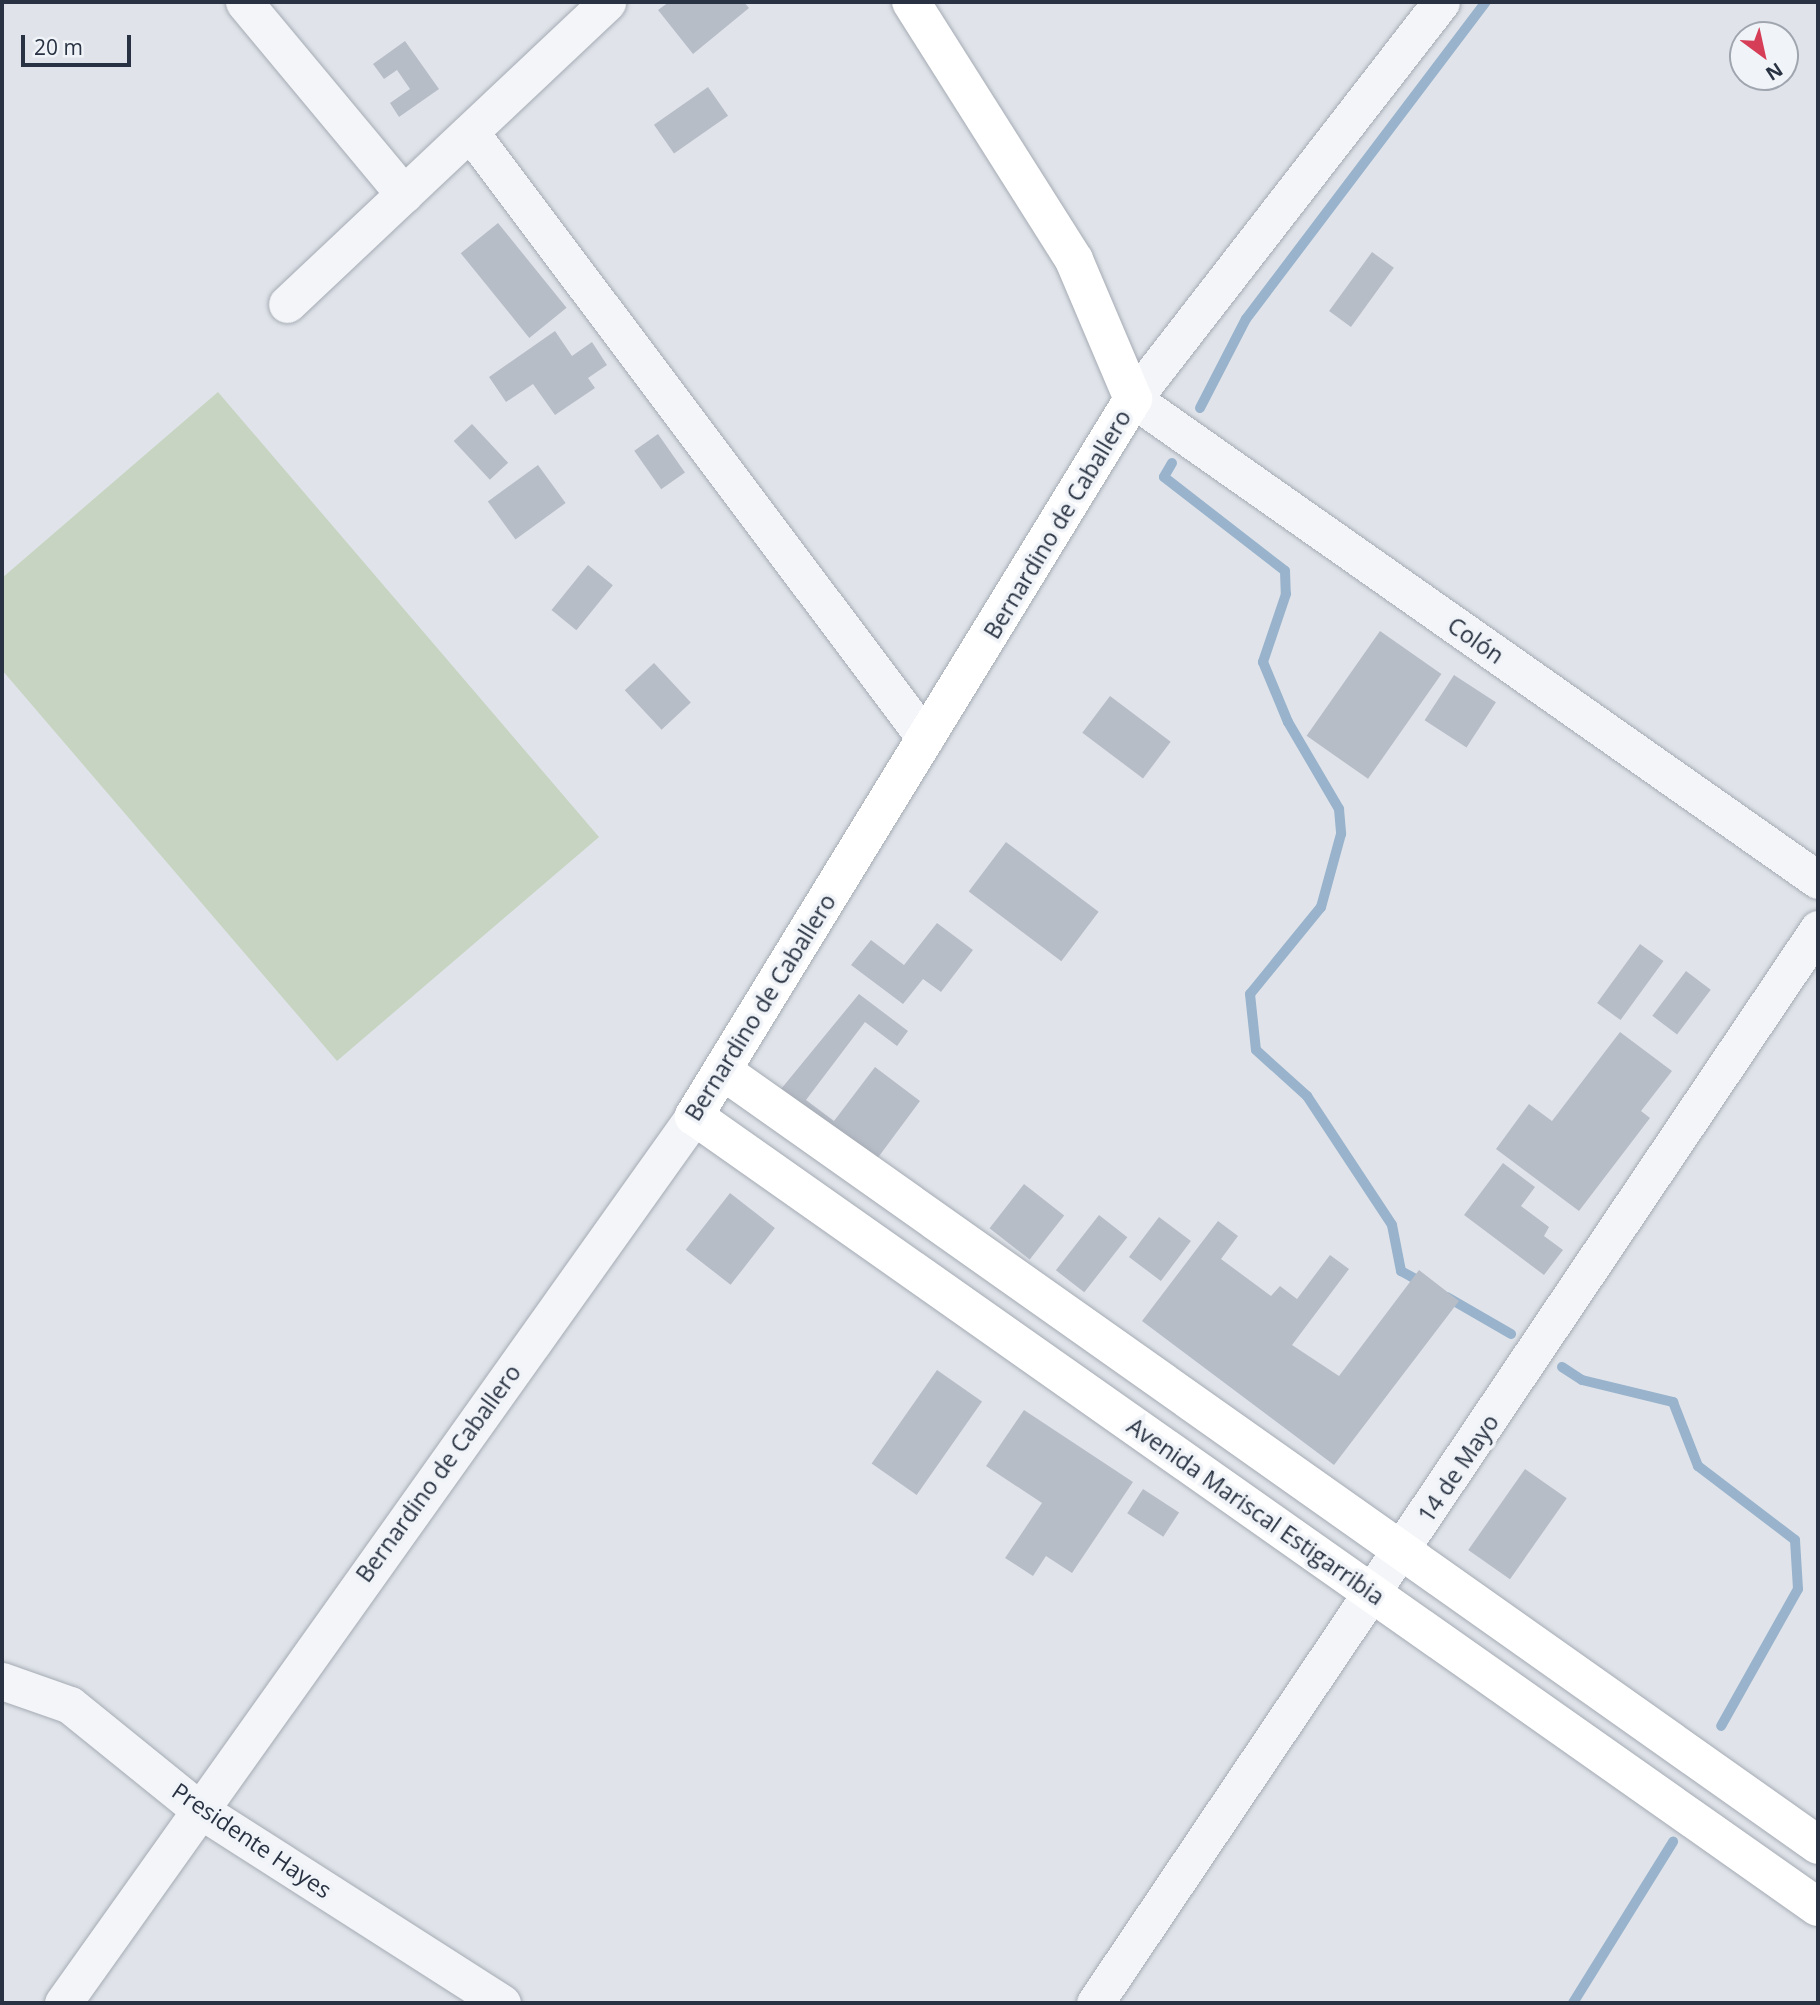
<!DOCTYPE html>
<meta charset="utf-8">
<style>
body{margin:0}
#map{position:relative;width:1820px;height:2005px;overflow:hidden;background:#e0e4ea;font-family:"Open Sans",sans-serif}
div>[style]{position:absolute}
.green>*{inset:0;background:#c6d4c1}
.stream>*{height:10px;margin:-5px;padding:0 5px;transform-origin:5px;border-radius:5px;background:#99b3cc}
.building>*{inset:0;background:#b7bdc7;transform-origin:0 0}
.roads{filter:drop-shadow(0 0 2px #a5abb4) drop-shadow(0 0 2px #a5abb4)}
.street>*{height:37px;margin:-18.5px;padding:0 18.5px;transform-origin:18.5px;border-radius:18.5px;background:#f3f5f8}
.secondary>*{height:38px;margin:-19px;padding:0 19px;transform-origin:19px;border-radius:19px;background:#fff}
span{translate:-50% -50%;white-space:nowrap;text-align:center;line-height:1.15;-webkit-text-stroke:7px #f0f3f7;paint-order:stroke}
.street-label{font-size:23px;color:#283242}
.frame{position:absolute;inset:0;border:4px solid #283242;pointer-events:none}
.north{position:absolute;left:1729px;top:21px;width:70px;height:70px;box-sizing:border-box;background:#f0f3f7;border:2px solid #a0a6af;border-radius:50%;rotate:147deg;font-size:19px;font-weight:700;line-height:28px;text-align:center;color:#283242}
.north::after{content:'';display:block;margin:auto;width:24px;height:32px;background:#d63e58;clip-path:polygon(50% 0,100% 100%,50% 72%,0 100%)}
.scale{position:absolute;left:21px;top:35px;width:110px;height:32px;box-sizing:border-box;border:4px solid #283242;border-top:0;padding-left:9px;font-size:21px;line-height:24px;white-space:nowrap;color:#283242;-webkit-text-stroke:5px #f0f3f7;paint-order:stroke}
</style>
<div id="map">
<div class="green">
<div style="clip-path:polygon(218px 392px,599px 837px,337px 1061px,2px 670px,2px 578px)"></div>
</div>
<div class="stream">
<div style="left:1200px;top:408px;width:100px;rotate:-62.7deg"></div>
<div style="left:1246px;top:319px;width:398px;rotate:-52.9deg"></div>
<div style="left:1172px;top:463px;width:16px;rotate:120deg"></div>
<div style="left:1164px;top:477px;width:153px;rotate:37.8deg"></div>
<div style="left:1285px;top:571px;width:23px;rotate:88deg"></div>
<div style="left:1286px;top:594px;width:72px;rotate:108.7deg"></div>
<div style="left:1263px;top:662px;width:65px;rotate:67.4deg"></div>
<div style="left:1288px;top:722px;width:101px;rotate:59.6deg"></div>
<div style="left:1339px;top:809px;width:25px;rotate:85deg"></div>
<div style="left:1341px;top:834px;width:76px;rotate:105.3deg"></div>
<div style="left:1321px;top:907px;width:112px;rotate:129.2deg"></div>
<div style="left:1250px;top:994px;width:56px;rotate:83.9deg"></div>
<div style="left:1256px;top:1050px;width:69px;rotate:42deg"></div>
<div style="left:1307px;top:1096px;width:154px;rotate:56.6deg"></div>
<div style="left:1392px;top:1225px;width:47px;rotate:78.9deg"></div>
<div style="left:1401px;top:1271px;width:26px;rotate:29deg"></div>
<div style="left:1447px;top:1297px;width:74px;rotate:30deg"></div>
<div style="left:1562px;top:1367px;width:24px;rotate:33deg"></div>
<div style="left:1582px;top:1380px;width:94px;rotate:13.6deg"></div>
<div style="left:1673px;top:1402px;width:69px;rotate:68.7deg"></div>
<div style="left:1698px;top:1466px;width:122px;rotate:37.3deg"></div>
<div style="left:1795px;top:1540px;width:49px;rotate:86.5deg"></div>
<div style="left:1798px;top:1589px;width:157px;rotate:119.3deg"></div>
<div style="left:1573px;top:2003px;width:190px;rotate:-58.2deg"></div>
</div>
<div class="building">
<div style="clip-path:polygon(669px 2px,744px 2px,749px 8px,693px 54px,658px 10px)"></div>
<div style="clip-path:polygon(405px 41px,439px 89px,399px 117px,390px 103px,410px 89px,397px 70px,384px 79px,373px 64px)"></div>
<div style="left:708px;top:87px;width:35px;height:66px;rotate:55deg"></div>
<div style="left:498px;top:223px;width:109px;height:48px;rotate:51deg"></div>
<div style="left:1372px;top:252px;width:27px;height:73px;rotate:36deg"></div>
<div style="clip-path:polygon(555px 331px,572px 356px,592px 342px,607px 365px,588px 378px,595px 388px,555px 415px,533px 384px,506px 402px,489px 377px)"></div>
<div style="left:472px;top:424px;width:53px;height:25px;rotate:47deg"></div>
<div style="left:658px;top:434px;width:47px;height:29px;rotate:55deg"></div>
<div style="left:538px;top:465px;width:47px;height:62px;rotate:54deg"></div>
<div style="left:588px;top:565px;width:32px;height:58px;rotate:39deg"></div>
<div style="left:1380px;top:631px;width:75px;height:128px;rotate:35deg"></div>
<div style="left:654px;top:663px;width:54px;height:40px;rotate:47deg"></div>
<div style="left:1454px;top:675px;width:50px;height:54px;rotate:33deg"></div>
<div style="left:1110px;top:696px;width:76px;height:46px;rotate:37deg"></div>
<div style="left:1006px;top:842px;width:116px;height:62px;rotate:37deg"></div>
<div style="clip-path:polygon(937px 923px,973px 950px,941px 992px,923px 979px,903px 1004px,851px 965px,871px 940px,904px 965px)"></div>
<div style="left:1640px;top:944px;width:29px;height:73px;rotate:36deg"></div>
<div style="left:1686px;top:971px;width:31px;height:56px;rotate:37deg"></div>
<div style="clip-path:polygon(859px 994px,908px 1031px,897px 1046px,865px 1022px,806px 1100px,834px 1121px,875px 1067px,920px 1101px,868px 1171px,772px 1100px)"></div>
<div style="clip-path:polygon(1620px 1032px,1672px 1071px,1641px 1111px,1650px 1118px,1579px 1211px,1496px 1149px,1529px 1104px,1552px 1121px)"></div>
<div style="clip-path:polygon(1503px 1163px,1535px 1187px,1521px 1206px,1549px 1227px,1544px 1236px,1563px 1250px,1544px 1275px,1464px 1215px)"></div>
<div style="left:1024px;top:1184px;width:51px;height:56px;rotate:38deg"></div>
<div style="left:730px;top:1193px;width:57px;height:72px;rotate:38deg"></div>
<div style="left:1099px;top:1215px;width:36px;height:70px;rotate:38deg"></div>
<div style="left:1159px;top:1217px;width:40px;height:50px;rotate:37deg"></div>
<div style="clip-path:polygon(1218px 1221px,1238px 1236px,1221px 1259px,1271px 1296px,1280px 1286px,1297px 1299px,1330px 1255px,1349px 1269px,1292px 1345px,1339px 1376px,1419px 1270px,1459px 1301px,1334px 1465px,1142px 1321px)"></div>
<div style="left:937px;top:1370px;width:55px;height:114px;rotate:35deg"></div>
<div style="clip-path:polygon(1024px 1410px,1133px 1482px,1072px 1573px,1046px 1556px,1033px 1576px,1005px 1558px,1042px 1503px,986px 1466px)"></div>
<div style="left:1525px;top:1469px;width:51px;height:99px;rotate:35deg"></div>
<div style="left:1143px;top:1489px;width:43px;height:29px;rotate:33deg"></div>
</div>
<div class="roads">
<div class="street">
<div style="left:244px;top:2px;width:250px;rotate:50.2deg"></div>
<div style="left:1441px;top:2px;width:502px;rotate:127.8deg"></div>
<div style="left:1133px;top:399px;width:837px;rotate:35.08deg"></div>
<div style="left:470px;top:132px;width:758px;rotate:53.1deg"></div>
<div style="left:287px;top:304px;width:440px;rotate:-43.3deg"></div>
<div style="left:2px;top:1681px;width:72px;rotate:19.4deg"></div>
<div style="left:70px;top:1705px;width:164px;rotate:39deg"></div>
<div style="left:197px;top:1808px;width:362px;rotate:32.6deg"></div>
<div style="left:63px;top:2003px;width:1089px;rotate:-54.57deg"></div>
<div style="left:1095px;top:2003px;width:1295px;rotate:-56.05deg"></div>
</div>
<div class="secondary">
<div style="left:911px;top:2px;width:305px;rotate:57.7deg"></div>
<div style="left:1074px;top:260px;width:151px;rotate:67deg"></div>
<div style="left:1133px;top:399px;width:841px;rotate:121.48deg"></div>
<div style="left:694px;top:1116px;width:1374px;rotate:35.14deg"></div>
<div style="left:723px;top:1071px;width:1341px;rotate:35.25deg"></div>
</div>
</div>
<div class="street-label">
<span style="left:1057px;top:524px;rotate:-59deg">Bernardino de Caballero</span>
<span style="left:1476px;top:640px;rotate:35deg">Colón</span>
<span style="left:760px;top:1007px;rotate:-58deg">Bernardino de Caballero</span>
<span style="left:1458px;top:1468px;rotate:-56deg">14 de Mayo</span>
<span style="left:438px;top:1473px;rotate:-54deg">Bernardino de Caballero</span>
<span style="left:1256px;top:1511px;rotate:35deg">Avenida Mariscal Estigarribia</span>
<span style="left:252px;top:1840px;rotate:34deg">Presidente Hayes</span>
</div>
<div class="frame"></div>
<div class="north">N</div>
<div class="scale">20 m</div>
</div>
